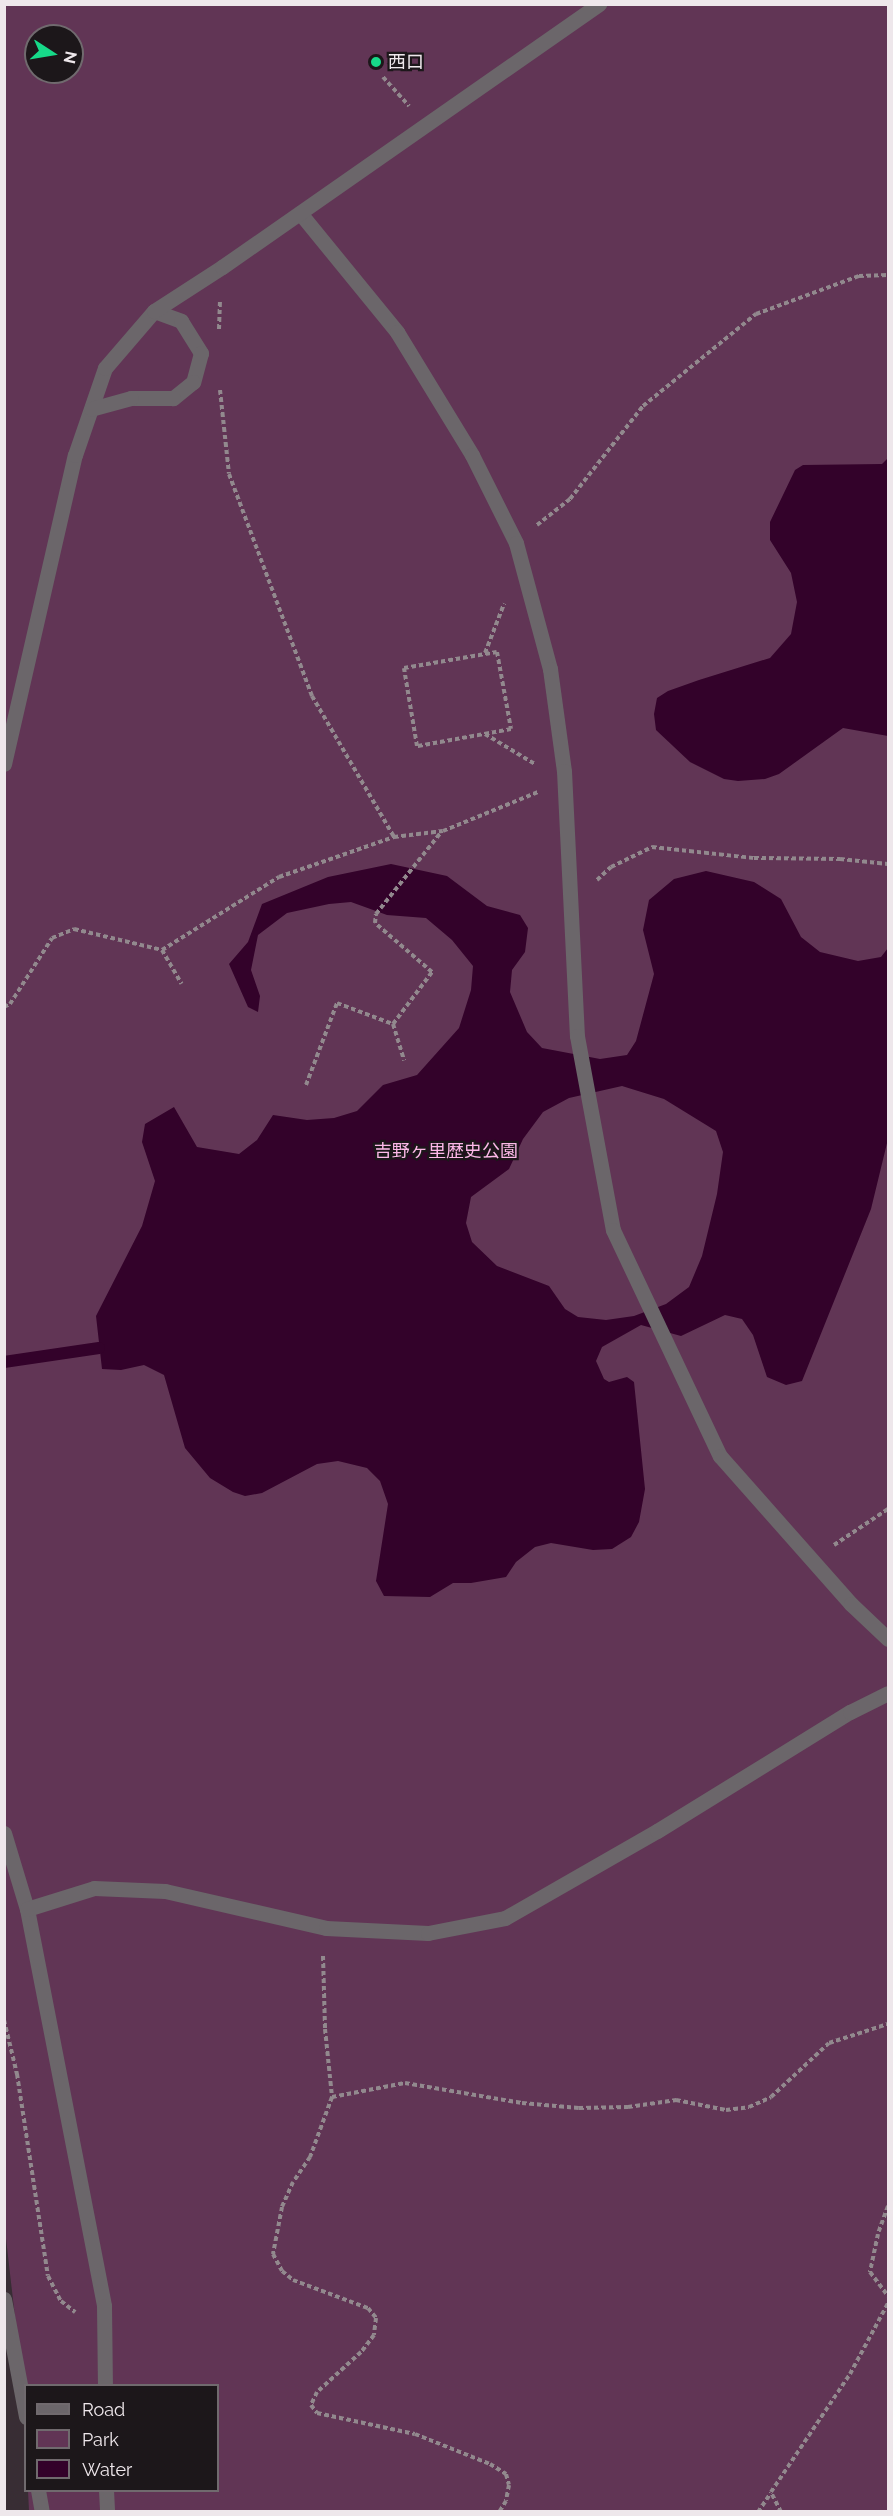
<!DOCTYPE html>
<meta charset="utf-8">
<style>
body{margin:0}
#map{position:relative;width:893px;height:2516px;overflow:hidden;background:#382d34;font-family:Raleway,"Noto Sans JP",sans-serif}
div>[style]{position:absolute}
.green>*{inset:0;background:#613555}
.water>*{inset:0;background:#33022a}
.stream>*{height:12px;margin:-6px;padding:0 6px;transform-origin:6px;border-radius:6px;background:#33022a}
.path>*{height:4px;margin-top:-2px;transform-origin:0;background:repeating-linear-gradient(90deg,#92898e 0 4.5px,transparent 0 7.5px)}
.lane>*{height:15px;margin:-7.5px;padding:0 7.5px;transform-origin:7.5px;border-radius:7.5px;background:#6b666a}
.street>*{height:15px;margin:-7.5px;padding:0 7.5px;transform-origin:7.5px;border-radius:7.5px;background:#6b666a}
.dots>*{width:16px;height:16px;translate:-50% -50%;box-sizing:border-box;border:3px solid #1c171a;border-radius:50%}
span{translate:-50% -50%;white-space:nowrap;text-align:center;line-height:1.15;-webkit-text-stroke:4.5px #1c171a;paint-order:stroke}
.poi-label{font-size:18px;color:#eee7eb}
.left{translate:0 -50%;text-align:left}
.park-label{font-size:18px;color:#fcb8e8}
.frame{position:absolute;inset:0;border:6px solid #eee7eb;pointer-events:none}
.legend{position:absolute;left:24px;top:2384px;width:195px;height:108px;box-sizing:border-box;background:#1c171a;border:2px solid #706a6e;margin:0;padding:8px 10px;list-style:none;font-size:18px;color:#eee7eb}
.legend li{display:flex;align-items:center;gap:12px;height:30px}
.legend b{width:30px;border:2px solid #706a6e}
.north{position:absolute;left:24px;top:24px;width:60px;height:60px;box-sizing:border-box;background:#1c171a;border:2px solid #706a6e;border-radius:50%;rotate:102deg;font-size:16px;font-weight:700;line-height:24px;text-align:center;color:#eee7eb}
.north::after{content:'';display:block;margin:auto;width:21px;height:27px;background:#17d989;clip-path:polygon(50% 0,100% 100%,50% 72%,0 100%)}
</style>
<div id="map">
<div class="green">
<div style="clip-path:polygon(evenodd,4px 5px,888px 5px,888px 2511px,29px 2511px,28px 2491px,218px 2490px,218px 2386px,26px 2386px,25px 2404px,5px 2230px,4px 5px,36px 36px,72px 36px,72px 72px,36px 72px,36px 36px)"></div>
</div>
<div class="water">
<div style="clip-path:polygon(888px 458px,888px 736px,843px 728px,779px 774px,765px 779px,738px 781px,724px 779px,690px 762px,656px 730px,654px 714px,657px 698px,668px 691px,699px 680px,770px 658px,791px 634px,797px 602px,791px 573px,770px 540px,770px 522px,795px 470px,803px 465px,882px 464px)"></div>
<div style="clip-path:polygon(evenodd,391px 864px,447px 876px,487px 906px,520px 915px,528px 928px,525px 952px,512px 970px,510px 992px,527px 1032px,542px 1048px,600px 1059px,627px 1055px,636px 1041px,654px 974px,643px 930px,649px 900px,674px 879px,706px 871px,754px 882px,781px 899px,801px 937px,820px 952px,858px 961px,881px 957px,888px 948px,888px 1139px,871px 1209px,802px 1381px,786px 1385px,767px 1377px,753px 1335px,742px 1319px,725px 1315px,681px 1336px,641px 1325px,602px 1347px,596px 1361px,604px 1379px,609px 1382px,627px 1377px,634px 1382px,645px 1489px,639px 1522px,631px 1537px,612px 1549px,593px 1550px,551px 1543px,535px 1547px,516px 1562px,506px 1577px,471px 1583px,453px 1583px,430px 1597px,384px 1596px,376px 1581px,388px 1504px,380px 1481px,367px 1468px,338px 1461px,317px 1464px,262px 1493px,245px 1496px,233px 1492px,210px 1478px,185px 1448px,164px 1375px,144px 1365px,121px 1370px,102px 1369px,96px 1316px,142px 1226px,155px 1181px,142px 1142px,145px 1124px,174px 1107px,197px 1147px,239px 1154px,257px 1140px,273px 1115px,307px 1120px,334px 1118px,357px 1111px,383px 1085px,417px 1075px,459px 1028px,471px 990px,473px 966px,452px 940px,426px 918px,387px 915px,351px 902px,329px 904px,287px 913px,258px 935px,251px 970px,260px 996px,258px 1012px,248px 1007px,229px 964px,248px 942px,262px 904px,328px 877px,391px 864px,622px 1086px,664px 1099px,716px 1131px,723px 1152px,717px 1194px,702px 1256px,689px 1287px,666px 1304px,634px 1316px,606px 1320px,578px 1317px,565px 1309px,549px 1286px,497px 1266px,472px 1242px,466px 1223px,471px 1197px,509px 1169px,523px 1139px,543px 1112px,569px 1098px,622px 1086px)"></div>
</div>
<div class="stream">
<div style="left:4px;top:1362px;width:96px;rotate:-8.4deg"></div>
</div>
<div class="path">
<div style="left:383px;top:77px;width:39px;rotate:48deg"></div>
<div style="left:219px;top:329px;width:28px;rotate:-88deg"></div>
<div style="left:220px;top:390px;width:84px;rotate:83.9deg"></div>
<div style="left:229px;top:474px;width:237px;rotate:69.5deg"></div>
<div style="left:312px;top:696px;width:163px;rotate:59.8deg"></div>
<div style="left:394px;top:837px;width:49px;rotate:-7deg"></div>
<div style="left:443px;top:831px;width:103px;rotate:-22.3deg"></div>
<div style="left:537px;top:525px;width:42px;rotate:-38.2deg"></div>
<div style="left:570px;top:499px;width:118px;rotate:-51.9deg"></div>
<div style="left:643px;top:406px;width:146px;rotate:-39.2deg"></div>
<div style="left:756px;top:314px;width:110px;rotate:-20.3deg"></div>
<div style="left:859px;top:276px;width:29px;rotate:-2deg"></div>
<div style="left:497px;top:652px;width:78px;rotate:79.7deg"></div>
<div style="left:511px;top:729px;width:96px;rotate:169.7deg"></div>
<div style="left:417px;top:746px;width:79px;rotate:-99.5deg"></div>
<div style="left:404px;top:668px;width:94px;rotate:-9.8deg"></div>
<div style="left:485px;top:653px;width:53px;rotate:-68.8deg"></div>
<div style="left:485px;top:734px;width:58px;rotate:31deg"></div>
<div style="left:597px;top:880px;width:19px;rotate:-43deg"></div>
<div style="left:611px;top:867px;width:46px;rotate:-26deg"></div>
<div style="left:652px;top:847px;width:103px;rotate:6.2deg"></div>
<div style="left:754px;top:858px;width:86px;rotate:0.7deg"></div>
<div style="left:840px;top:859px;width:48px;rotate:5.9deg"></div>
<div style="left:162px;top:950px;width:39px;rotate:60deg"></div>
<div style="left:4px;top:1007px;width:7px;rotate:-27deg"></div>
<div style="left:10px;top:1004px;width:78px;rotate:-57.5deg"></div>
<div style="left:52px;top:938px;width:24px;rotate:-22deg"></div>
<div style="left:74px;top:929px;width:90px;rotate:13.4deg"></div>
<div style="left:162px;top:950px;width:138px;rotate:-32deg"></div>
<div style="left:279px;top:877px;width:122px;rotate:-19.2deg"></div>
<div style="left:393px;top:1024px;width:38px;rotate:73deg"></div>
<div style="left:306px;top:1085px;width:88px;rotate:-69.3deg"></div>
<div style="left:337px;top:1003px;width:60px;rotate:20.6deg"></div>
<div style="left:393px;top:1024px;width:65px;rotate:-53.1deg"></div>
<div style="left:432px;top:972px;width:75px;rotate:-139.3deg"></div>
<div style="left:375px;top:923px;width:9px;rotate:-84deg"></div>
<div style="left:376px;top:914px;width:106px;rotate:-51.5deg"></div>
<div style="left:834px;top:1545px;width:65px;rotate:-33.7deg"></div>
<div style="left:323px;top:1956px;width:73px;rotate:88.4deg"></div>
<div style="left:325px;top:2029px;width:68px;rotate:84.1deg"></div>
<div style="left:332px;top:2097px;width:64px;rotate:110.1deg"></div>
<div style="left:310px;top:2157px;width:30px;rotate:124deg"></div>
<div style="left:293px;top:2182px;width:27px;rotate:114deg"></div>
<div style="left:282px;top:2207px;width:48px;rotate:100.8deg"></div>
<div style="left:273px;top:2254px;width:19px;rotate:62deg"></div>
<div style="left:282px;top:2271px;width:14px;rotate:39deg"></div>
<div style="left:293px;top:2280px;width:80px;rotate:20.5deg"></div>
<div style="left:368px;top:2308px;width:13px;rotate:51deg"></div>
<div style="left:376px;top:2318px;width:17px;rotate:97deg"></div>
<div style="left:374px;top:2335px;width:21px;rotate:127deg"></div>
<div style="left:361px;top:2352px;width:59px;rotate:137.7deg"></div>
<div style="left:317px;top:2392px;width:14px;rotate:115deg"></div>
<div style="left:311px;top:2405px;width:10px;rotate:53deg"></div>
<div style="left:317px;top:2413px;width:100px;rotate:12.1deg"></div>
<div style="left:415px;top:2434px;width:81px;rotate:21.8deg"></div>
<div style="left:490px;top:2464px;width:19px;rotate:32deg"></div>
<div style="left:506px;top:2474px;width:11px;rotate:75deg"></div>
<div style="left:509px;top:2485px;width:16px;rotate:101deg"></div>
<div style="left:506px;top:2501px;width:13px;rotate:122deg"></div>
<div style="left:4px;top:2020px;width:56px;rotate:76.5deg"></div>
<div style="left:17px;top:2074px;width:204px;rotate:81.3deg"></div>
<div style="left:48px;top:2276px;width:28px;rotate:63deg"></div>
<div style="left:61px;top:2301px;width:18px;rotate:38deg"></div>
<div style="left:332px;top:2097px;width:74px;rotate:-10.9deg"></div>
<div style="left:405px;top:2083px;width:119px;rotate:9.7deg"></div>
<div style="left:522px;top:2103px;width:57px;rotate:5deg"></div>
<div style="left:579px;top:2108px;width:49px;rotate:-1.2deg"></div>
<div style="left:628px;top:2107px;width:49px;rotate:-8.3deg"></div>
<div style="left:676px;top:2100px;width:51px;rotate:11.3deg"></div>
<div style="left:726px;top:2110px;width:23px;rotate:-7deg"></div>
<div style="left:749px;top:2107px;width:24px;rotate:-24deg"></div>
<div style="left:771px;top:2097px;width:79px;rotate:-43deg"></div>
<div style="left:829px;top:2043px;width:62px;rotate:-17.9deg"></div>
<div style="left:888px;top:2206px;width:30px;rotate:110deg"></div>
<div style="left:878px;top:2234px;width:39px;rotate:102deg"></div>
<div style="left:870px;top:2272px;width:30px;rotate:53deg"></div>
<div style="left:758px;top:2512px;width:23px;rotate:-56deg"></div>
<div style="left:781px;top:2512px;width:22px;rotate:-117deg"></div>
<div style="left:771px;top:2492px;width:142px;rotate:-56.2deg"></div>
<div style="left:850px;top:2374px;width:81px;rotate:-61.8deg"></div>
</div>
<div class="lane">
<div style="left:4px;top:764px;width:317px;rotate:-77.1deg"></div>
<div style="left:75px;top:455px;width:92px;rotate:-71deg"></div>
<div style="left:105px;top:368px;width:75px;rotate:-49.3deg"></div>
<div style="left:154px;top:311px;width:29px;rotate:20deg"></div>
<div style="left:181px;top:321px;width:38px;rotate:58deg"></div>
<div style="left:201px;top:353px;width:30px;rotate:105deg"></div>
<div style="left:193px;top:382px;width:26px;rotate:141deg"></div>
<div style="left:173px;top:398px;width:42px;rotate:180deg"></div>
<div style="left:131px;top:398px;width:41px;rotate:164.6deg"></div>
<div style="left:4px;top:1833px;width:79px;rotate:73.2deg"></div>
<div style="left:27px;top:1909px;width:404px;rotate:79deg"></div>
<div style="left:104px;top:2306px;width:80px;rotate:89.3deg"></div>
<div style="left:27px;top:1909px;width:70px;rotate:-17.4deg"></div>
<div style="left:94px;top:1888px;width:71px;rotate:2.4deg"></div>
<div style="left:165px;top:1891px;width:165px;rotate:12.9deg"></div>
<div style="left:326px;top:1928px;width:102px;rotate:2.8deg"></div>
<div style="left:428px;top:1933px;width:78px;rotate:-11deg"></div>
<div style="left:505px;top:1918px;width:175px;rotate:-29.8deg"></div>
<div style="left:657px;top:1831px;width:227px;rotate:-31.7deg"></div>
<div style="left:850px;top:1712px;width:42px;rotate:-26.6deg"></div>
<div style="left:106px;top:2490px;width:22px;rotate:87deg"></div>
</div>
<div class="street">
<div style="left:300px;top:213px;width:154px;rotate:50.8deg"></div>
<div style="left:397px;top:332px;width:144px;rotate:58.6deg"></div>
<div style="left:472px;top:455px;width:98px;rotate:63.4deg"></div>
<div style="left:516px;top:543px;width:131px;rotate:74.9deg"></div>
<div style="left:550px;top:669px;width:103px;rotate:82.2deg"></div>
<div style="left:564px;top:771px;width:265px;rotate:87.2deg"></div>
<div style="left:577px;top:1036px;width:197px;rotate:79.5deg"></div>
<div style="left:613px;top:1230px;width:250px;rotate:64.7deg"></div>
<div style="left:720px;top:1456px;width:198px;rotate:48.5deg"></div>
<div style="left:851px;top:1604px;width:51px;rotate:43.4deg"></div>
<div style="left:154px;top:311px;width:81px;rotate:-32.9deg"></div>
<div style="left:222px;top:267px;width:460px;rotate:-34.9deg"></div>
<div style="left:4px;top:2299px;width:120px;rotate:79.4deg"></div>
<div style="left:38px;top:2490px;width:22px;rotate:80deg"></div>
</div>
<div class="dots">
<div style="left:376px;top:62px;background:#17d989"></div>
</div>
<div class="poi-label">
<span class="left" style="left:388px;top:62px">西口</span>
</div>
<div class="park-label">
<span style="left:446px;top:1151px">吉野ヶ里歴史公園</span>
</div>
<div class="frame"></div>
<ul class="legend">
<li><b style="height:8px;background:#6b666a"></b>Road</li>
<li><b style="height:16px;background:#613555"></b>Park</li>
<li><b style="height:16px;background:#33022a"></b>Water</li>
</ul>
<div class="north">N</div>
</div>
